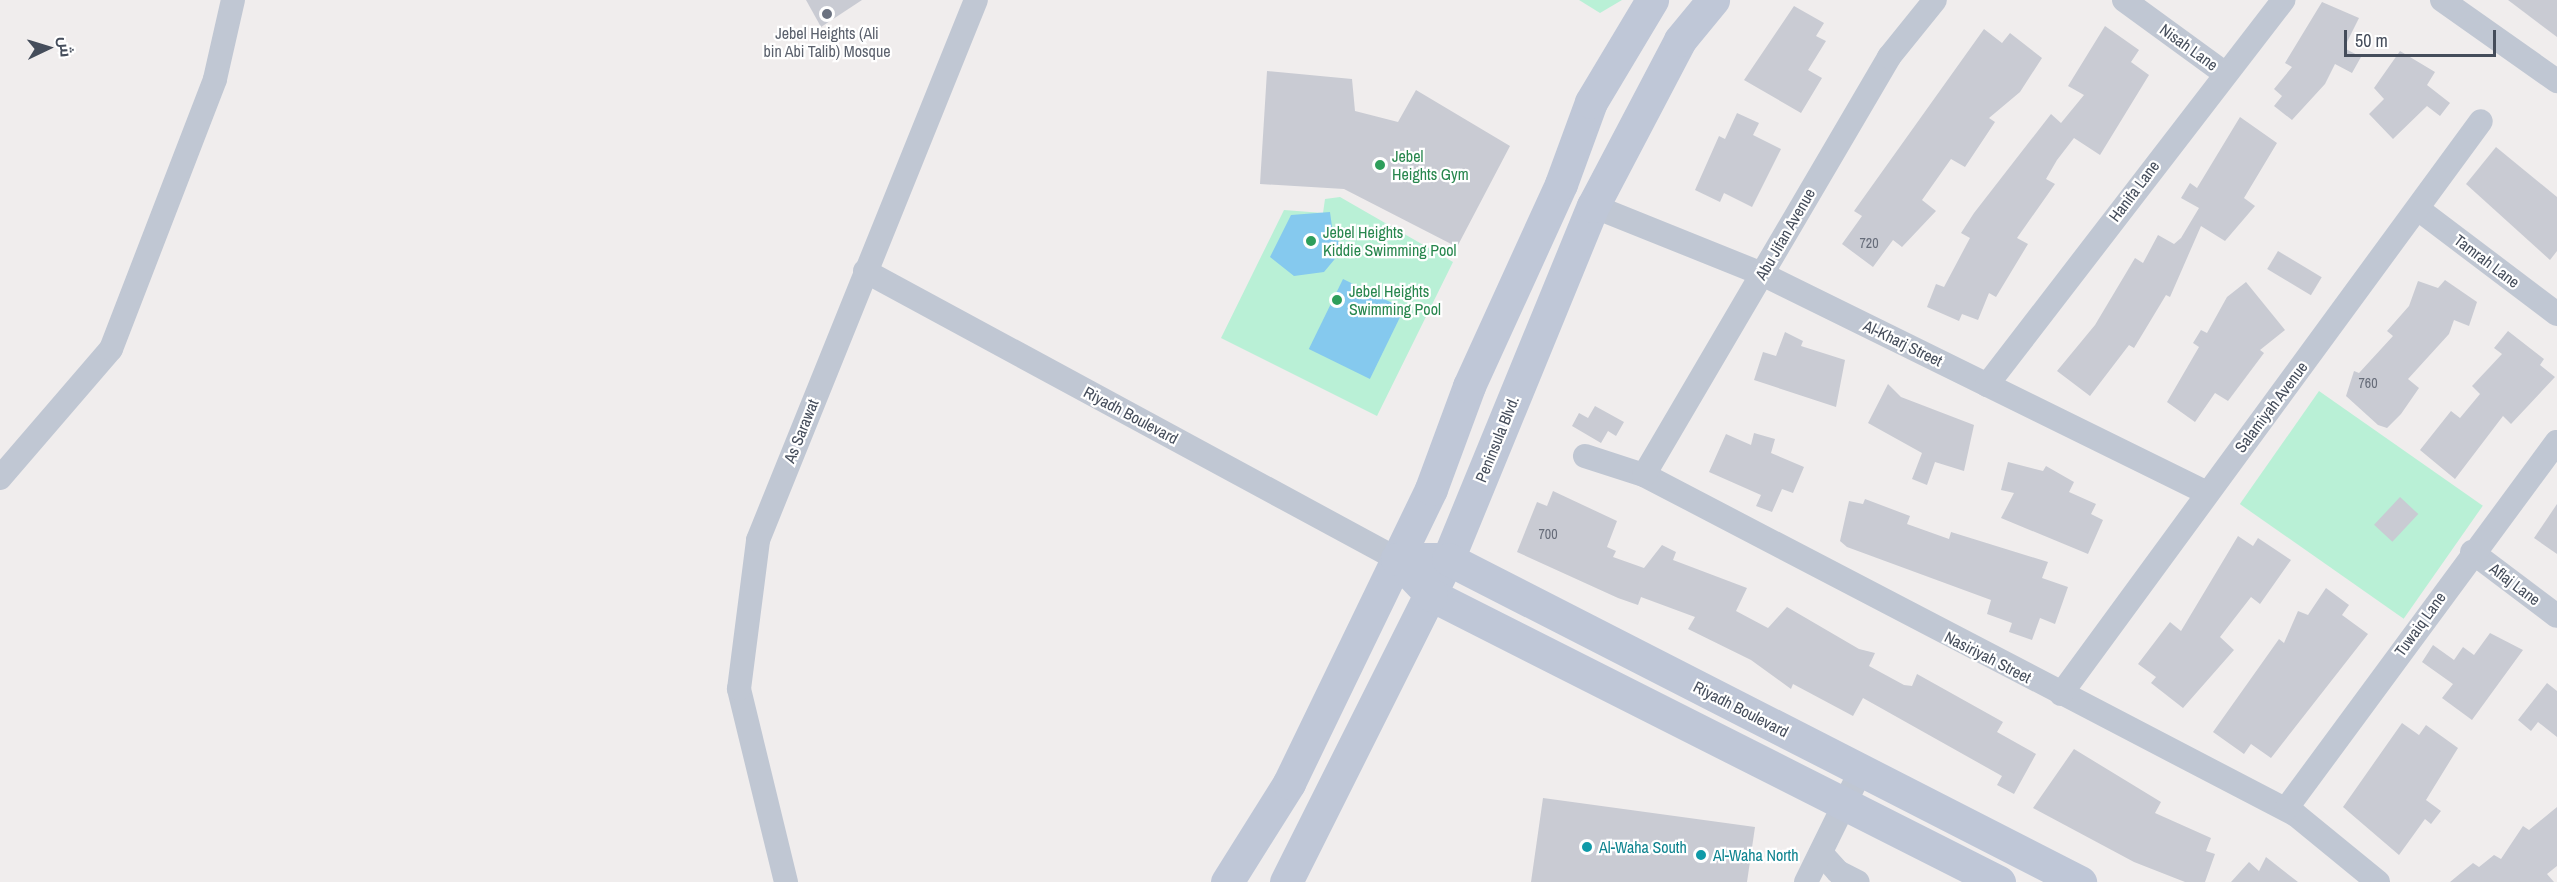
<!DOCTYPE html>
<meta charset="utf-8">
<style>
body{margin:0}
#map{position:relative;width:2557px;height:882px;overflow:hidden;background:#f0eded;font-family:"Archivo Narrow",Cairo,sans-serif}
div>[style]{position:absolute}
.green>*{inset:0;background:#b9f0d6;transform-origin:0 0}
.water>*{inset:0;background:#85c9ee;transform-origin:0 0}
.building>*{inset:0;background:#c9cbd3;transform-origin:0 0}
.minor>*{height:24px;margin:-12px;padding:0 12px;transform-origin:12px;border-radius:12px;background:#c0c7d3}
.secondary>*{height:33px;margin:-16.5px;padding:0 16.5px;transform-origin:16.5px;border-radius:16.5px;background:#bfc7d7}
.dots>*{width:16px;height:16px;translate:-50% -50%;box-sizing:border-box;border:3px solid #fff;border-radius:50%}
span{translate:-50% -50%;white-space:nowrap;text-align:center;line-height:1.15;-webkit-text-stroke:4.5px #fff;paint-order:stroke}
.number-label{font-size:14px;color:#666c79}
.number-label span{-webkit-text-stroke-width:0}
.worship-label{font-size:16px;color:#5b616d}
.street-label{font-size:16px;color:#454d5b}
.leisure-label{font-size:16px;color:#27864d}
.left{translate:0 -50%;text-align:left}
.culture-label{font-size:16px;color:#0d838f}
.north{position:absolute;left:18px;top:18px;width:60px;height:60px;-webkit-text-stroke:4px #fff;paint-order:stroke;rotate:86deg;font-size:16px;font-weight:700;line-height:24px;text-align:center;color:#454d5b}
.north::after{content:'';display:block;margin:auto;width:21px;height:27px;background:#454d5b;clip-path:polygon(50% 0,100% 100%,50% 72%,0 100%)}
.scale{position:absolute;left:2344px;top:30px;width:152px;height:27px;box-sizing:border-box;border:3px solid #454d5b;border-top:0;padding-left:8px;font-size:18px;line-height:21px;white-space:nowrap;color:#454d5b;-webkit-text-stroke:4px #fff;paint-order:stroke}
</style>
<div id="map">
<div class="green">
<div style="clip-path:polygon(1579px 0,1622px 0,1600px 13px)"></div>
<div style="clip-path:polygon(1340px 197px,1453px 262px,1377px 416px,1221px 338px,1284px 210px,1323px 213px,1325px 199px)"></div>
<div style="left:2319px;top:391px;width:200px;height:138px;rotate:35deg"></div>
</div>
<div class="water">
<div style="clip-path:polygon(1330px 212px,1333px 234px,1344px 248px,1324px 272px,1294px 276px,1270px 257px,1291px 215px)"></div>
<div style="left:1343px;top:279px;width:68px;height:78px;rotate:26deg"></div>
</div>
<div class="building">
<div style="clip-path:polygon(806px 0,862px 0,821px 27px)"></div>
<div style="clip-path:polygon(2508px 0,2557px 0,2557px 37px)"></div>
<div style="clip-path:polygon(2322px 2px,2359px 18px,2344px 48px,2361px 57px,2352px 73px,2335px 64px,2325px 84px,2292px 120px,2274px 106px,2282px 96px,2274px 89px,2292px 67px,2285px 63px)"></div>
<div style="clip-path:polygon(1794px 6px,1824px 23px,1816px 36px,1826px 41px,1808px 70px,1822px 78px,1801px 113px,1744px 80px)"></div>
<div style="clip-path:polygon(2105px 26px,2139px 50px,2131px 62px,2149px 75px,2100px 155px,2074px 138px,2057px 160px,2046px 179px,2055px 184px,2017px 238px,2028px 244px,1996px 297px,1989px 293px,1978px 320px,1962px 314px,1959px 321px,1927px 307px,1936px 284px,1944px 287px,1970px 238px,1961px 233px,1974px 213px,2051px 114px,2061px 123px,2084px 95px,2068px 86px)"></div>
<div style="clip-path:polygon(1984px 29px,2002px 43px,2010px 33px,2042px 58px,2020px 92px,1989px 118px,1995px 122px,1965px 167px,1951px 159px,1922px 200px,1936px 211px,1902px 247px,1893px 240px,1873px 267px,1842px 244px,1862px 216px,1854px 211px)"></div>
<div style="clip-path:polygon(2400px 51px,2435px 72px,2427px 85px,2450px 103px,2440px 116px,2427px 106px,2393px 139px,2369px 114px,2384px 99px,2374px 88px)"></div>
<div style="clip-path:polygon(1267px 71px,1352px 79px,1355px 111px,1398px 122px,1416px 90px,1510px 146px,1457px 247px,1344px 189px,1260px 184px)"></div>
<div style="clip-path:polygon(1737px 113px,1759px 123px,1753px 135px,1781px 149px,1752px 207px,1724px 193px,1720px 202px,1695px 190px,1719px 136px,1725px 139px)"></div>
<div style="clip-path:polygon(2240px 117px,2277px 143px,2244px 198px,2255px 206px,2225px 241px,2201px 226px,2170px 297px,2166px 295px,2134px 348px,2129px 345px,2090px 396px,2057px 371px,2095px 325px,2135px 258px,2143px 263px,2158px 235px,2174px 244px,2181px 238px,2199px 208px,2181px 198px,2190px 183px,2197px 188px)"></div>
<div style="clip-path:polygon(2496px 147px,2557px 197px,2557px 251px,2550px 260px,2466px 184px)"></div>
<div style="left:2278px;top:251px;width:51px;height:21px;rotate:31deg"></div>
<div style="clip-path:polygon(2445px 280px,2477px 302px,2469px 326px,2454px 320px,2449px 334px,2408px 379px,2419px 388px,2401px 414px,2387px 428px,2378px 425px,2346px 396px,2354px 371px,2359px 373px,2393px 336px,2387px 331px,2409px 306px,2418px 281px,2438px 288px)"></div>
<div style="clip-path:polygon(2246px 282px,2285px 330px,2260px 350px,2264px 353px,2228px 401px,2215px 393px,2195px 422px,2167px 402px,2199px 347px,2193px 343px,2201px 330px,2207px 333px,2227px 297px)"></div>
<div style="clip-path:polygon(2508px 331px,2544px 359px,2540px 365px,2555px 377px,2511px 424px,2503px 416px,2455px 479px,2420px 450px,2451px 411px,2460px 418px,2480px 394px,2472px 386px,2502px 354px,2494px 348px)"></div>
<div style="clip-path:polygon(1785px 332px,1803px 341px,1801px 346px,1845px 360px,1836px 407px,1754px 380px,1763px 352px,1776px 356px)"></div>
<div style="clip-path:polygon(1888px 384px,1901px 397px,1974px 425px,1964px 471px,1935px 462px,1927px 485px,1912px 479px,1922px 453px,1868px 423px)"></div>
<div style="clip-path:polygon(1595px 406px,1624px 422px,1616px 436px,1608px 431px,1601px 443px,1572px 426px,1579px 413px,1588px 418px)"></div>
<div style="clip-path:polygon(1754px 433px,1775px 439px,1771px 453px,1804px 467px,1793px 493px,1782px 489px,1772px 512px,1756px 506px,1761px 495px,1709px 472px,1726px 434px,1751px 445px)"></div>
<div style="clip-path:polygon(2008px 462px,2043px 471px,2046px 466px,2074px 482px,2069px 492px,2096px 504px,2091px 514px,2103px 520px,2088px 554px,2001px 518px,2014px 493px,2001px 490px)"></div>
<div style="clip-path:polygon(1553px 491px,1617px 521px,1607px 547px,1616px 551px,1613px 557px,1644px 568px,1662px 545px,1676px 552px,1673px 560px,1747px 588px,1736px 611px,1768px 628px,1787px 607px,1859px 649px,1875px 653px,1869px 666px,1904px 685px,1912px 686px,1917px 674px,2003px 722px,1997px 732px,2036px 754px,2014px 794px,1997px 785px,2002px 776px,1863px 698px,1853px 716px,1793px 684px,1791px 689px,1751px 660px,1688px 629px,1695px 617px,1641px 597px,1638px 605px,1618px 598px,1517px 552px,1537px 502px,1547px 506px)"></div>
<div style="left:2400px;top:497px;width:25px;height:38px;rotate:43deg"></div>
<div style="clip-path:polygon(1865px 499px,1910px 516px,1907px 524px,1949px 539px,1951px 532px,2048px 562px,2042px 578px,2068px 587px,2055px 624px,2040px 618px,2032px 640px,2009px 632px,2012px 623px,1987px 614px,1991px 600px,1847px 547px,1840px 541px,1849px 501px,1863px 504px)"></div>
<div style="clip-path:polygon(2557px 504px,2557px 554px,2534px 538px)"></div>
<div style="clip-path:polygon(2238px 536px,2253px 546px,2258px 538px,2291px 560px,2260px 604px,2251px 597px,2220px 637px,2234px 650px,2183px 708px,2151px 683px,2156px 677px,2138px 664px,2170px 622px,2181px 631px)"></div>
<div style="clip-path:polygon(2326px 588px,2349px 605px,2342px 615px,2368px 634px,2271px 758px,2251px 744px,2244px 754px,2213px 732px,2279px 639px,2284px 643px,2298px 611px,2308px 615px)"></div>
<div style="clip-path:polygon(2490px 633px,2523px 650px,2472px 720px,2442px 698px,2453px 684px,2422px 662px,2433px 645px,2454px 660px,2463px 647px,2474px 655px)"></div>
<div style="clip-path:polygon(2547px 683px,2557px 691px,2557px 737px,2538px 722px,2531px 731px,2518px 720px)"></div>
<div style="clip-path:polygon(2402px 723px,2419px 735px,2426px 725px,2458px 748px,2426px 800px,2441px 811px,2431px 824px,2425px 819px,2399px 855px,2343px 807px)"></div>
<div style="clip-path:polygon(2074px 749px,2161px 802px,2155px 813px,2211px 838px,2206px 851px,2215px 854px,2205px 882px,2185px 882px,2134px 862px,2033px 808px)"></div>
<div style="clip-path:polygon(1543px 798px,1755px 827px,1747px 882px,1531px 882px)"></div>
<div style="clip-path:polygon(2557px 807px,2557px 866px,2547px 874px,2554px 882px,2450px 882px,2473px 863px,2479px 867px,2494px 855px,2501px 859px,2523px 826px,2529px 830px)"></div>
<div style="clip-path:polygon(2266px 857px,2298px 882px,2231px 882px,2249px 862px,2259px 871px)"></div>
</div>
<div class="minor">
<div style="left:2124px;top:0;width:124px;rotate:36.1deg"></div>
<div style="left:2442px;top:0;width:141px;rotate:35.2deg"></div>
<div style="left:1593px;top:206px;width:182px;rotate:21.9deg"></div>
<div style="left:1762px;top:274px;width:496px;rotate:26.2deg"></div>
<div style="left:2418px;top:209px;width:174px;rotate:37.1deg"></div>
<div style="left:865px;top:271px;width:605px;rotate:28.43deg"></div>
<div style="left:1987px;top:385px;width:486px;rotate:-52.4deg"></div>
<div style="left:1585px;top:456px;width:62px;rotate:17.9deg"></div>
<div style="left:1644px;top:475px;width:735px;rotate:27.54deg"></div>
<div style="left:2296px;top:815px;width:106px;rotate:39.3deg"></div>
<div style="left:1644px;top:475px;width:485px;rotate:-59.6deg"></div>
<div style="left:1889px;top:57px;width:73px;rotate:-51.1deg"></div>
<div style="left:0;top:478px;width:170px;rotate:-49.3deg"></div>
<div style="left:111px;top:349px;width:289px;rotate:-68.9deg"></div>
<div style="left:215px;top:79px;width:81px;rotate:-77.2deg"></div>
<div style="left:2472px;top:552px;width:106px;rotate:37deg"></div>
<div style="left:2061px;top:694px;width:710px;rotate:-53.76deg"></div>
<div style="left:2286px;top:809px;width:456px;rotate:-53.6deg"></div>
<div style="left:1821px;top:853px;width:25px;rotate:48deg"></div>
<div style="left:1838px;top:872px;width:22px;rotate:27deg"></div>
<div style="left:786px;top:882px;width:199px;rotate:-103.7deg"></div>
<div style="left:739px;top:689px;width:150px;rotate:-82.7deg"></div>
<div style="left:758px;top:540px;width:582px;rotate:-68.02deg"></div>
<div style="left:1806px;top:882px;width:125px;rotate:-63.8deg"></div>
</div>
<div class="secondary">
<div style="left:1227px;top:882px;width:117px;rotate:-57.9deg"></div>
<div style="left:1289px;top:783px;width:326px;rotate:-64.2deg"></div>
<div style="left:1431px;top:489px;width:110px;rotate:-69.7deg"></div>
<div style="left:1469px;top:386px;width:222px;rotate:-65.5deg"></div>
<div style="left:1561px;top:184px;width:87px;rotate:-69.9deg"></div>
<div style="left:1591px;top:102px;width:119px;rotate:-59.1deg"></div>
<div style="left:1286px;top:882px;width:361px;rotate:-63.4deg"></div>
<div style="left:1448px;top:559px;width:382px;rotate:-67.7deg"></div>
<div style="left:1593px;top:206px;width:187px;rotate:-62.3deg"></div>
<div style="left:1680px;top:40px;width:52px;rotate:-50.5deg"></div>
<div style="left:1999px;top:882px;width:636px;rotate:-153.19deg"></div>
<div style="left:1431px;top:595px;width:50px;rotate:-133.4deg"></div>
<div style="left:1397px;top:559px;width:51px"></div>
<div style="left:1448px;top:559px;width:710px;rotate:27.07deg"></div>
</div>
<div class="dots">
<div style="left:827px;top:14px;background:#6b7280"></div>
<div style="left:1380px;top:165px;background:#2e9e5b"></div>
<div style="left:1311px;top:241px;background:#2e9e5b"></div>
<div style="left:1337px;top:300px;background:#2e9e5b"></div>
<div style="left:1587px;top:847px;background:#0f9aa8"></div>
<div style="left:1701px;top:855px;background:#0f9aa8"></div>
</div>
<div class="number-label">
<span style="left:1869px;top:243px">720</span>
<span style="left:2368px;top:383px">760</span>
<span style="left:1548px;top:534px">700</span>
</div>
<div class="worship-label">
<span style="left:827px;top:42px">Jebel Heights (Ali<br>bin Abi Talib) Mosque</span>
</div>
<div class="street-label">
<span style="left:2189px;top:47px;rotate:36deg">Nisah Lane</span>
<span style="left:2134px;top:191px;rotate:-53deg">Hanifa Lane</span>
<span style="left:1785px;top:234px;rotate:-60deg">Abu Jifan Avenue</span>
<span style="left:2487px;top:261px;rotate:37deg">Tamrah Lane</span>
<span style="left:1903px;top:343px;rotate:26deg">Al-Kharj Street</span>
<span style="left:2271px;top:407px;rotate:-53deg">Salamiyah Avenue</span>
<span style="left:1131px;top:415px;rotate:28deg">Riyadh Boulevard</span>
<span style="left:801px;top:431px;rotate:-68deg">As Sarawat</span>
<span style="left:1497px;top:439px;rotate:-68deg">Peninsula Blvd.</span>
<span style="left:2515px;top:584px;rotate:37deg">Aflaj Lane</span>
<span style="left:2420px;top:624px;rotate:-54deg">Tuwaiq Lane</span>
<span style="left:1988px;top:657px;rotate:27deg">Nasiriyah Street</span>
<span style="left:1741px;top:709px;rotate:27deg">Riyadh Boulevard</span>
</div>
<div class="leisure-label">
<span class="left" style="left:1392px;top:165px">Jebel<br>Heights Gym</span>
<span class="left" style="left:1323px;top:241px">Jebel Heights<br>Kiddie Swimming Pool</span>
<span class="left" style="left:1349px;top:300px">Jebel Heights<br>Swimming Pool</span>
</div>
<div class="culture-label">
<span class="left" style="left:1599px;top:847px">Al-Waha South</span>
<span class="left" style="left:1713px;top:855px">Al-Waha North</span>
</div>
<div class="north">ش</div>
<div class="scale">50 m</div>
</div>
